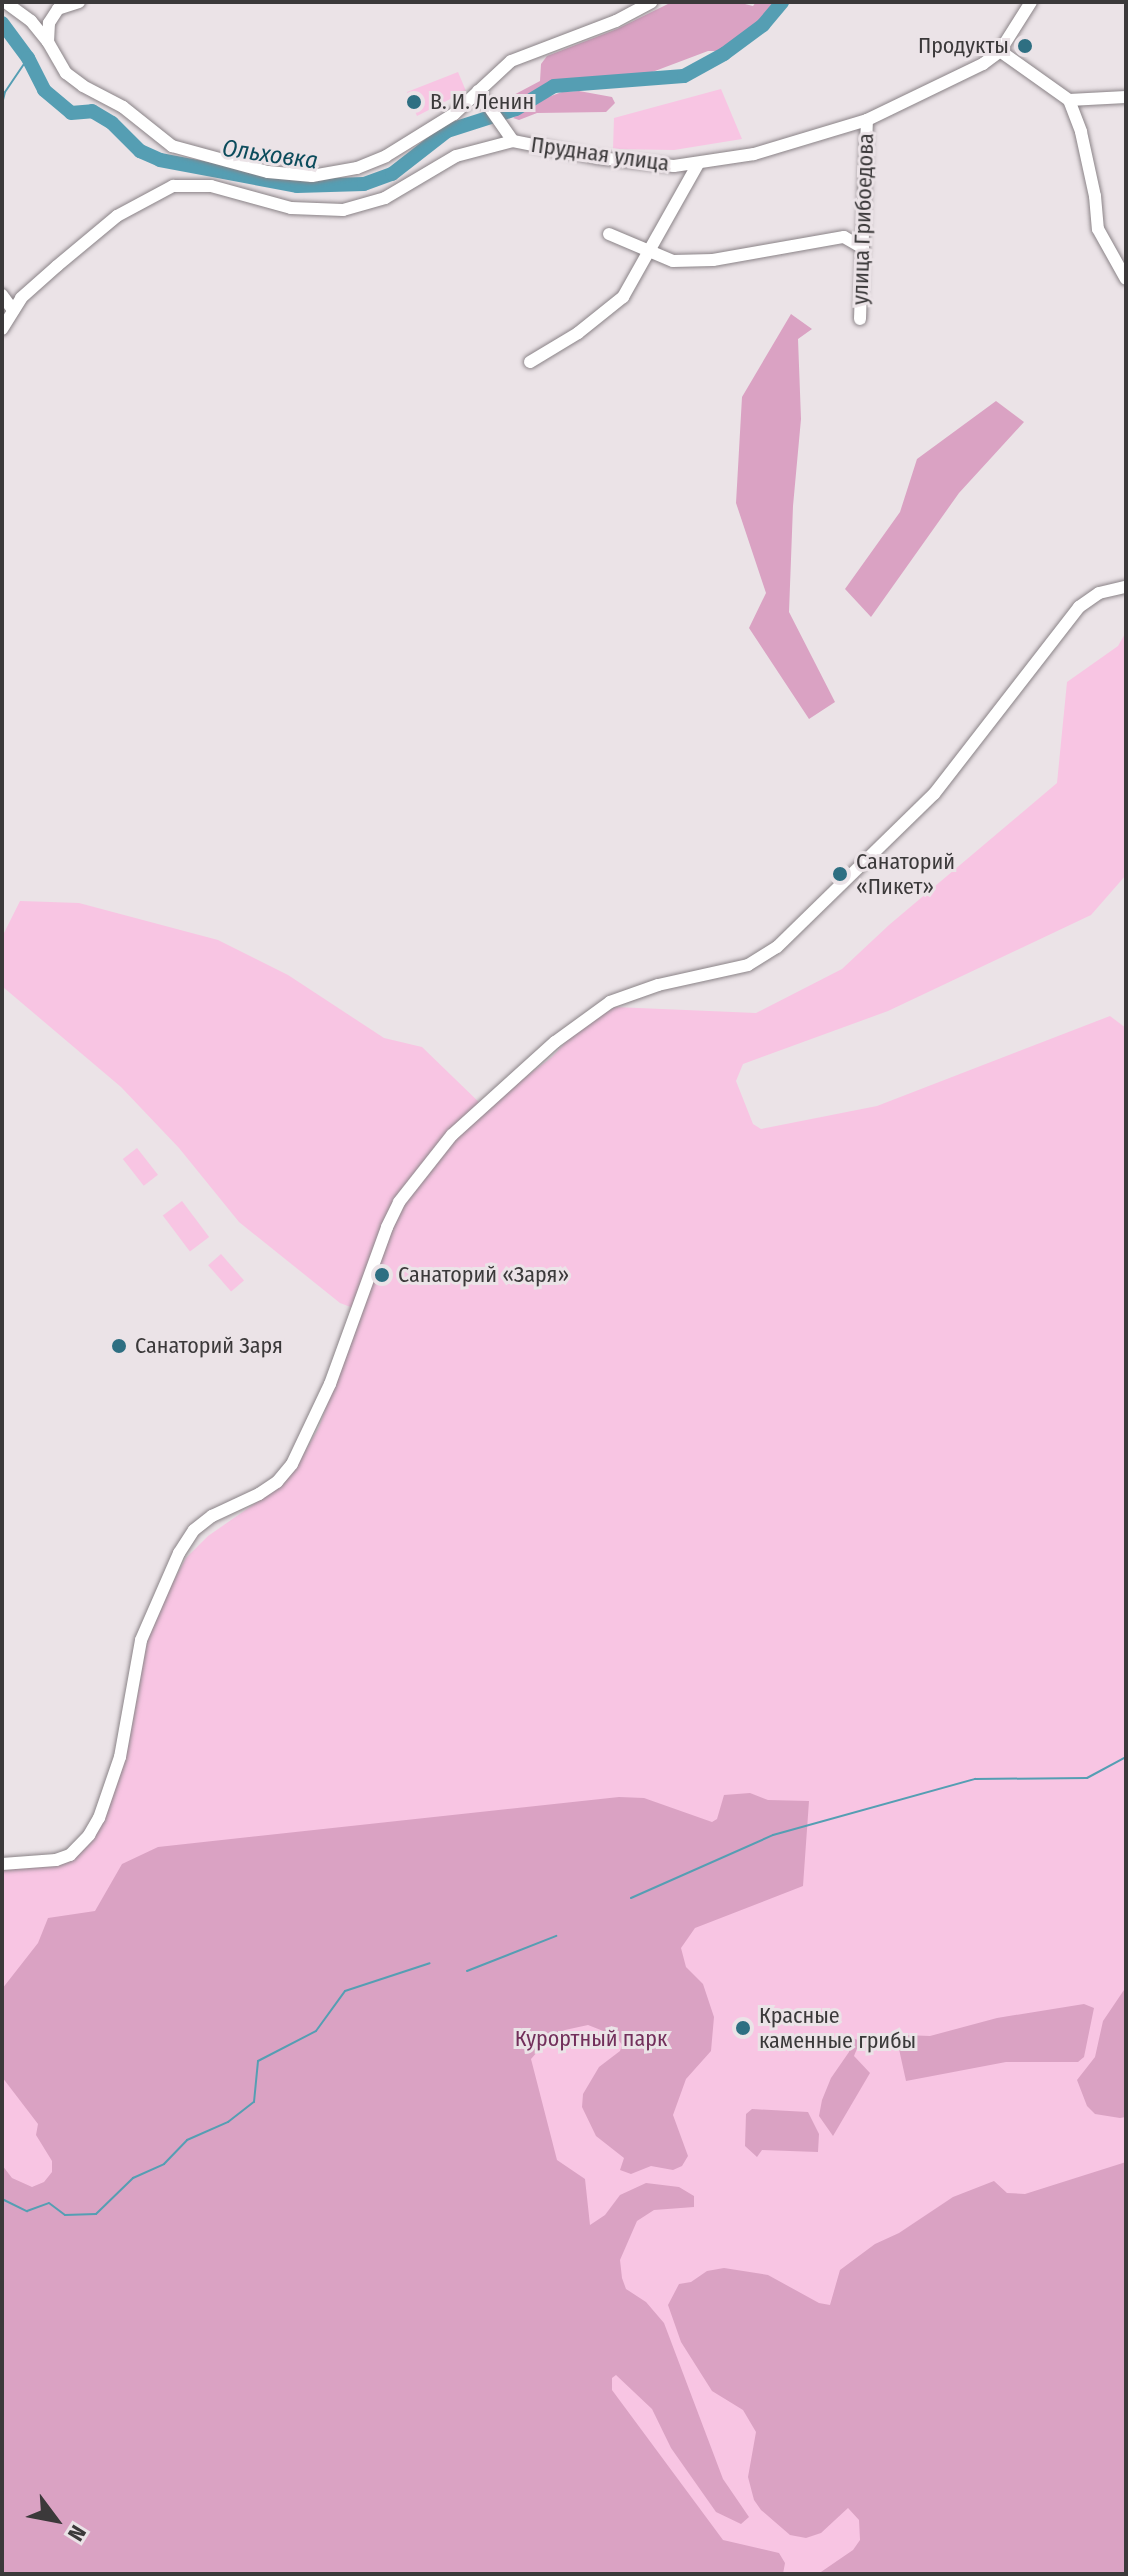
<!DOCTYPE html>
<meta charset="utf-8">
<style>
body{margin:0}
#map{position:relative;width:1128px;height:2576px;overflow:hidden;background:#ebe3e7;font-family:"Fira Sans Condensed",sans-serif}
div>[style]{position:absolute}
.green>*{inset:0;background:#f8c5e3;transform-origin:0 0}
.forest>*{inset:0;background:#daa2c3}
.stream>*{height:2px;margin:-1px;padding:0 1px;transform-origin:1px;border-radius:1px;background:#559eb3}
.river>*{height:14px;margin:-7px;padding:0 7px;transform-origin:7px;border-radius:7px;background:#559eb3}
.roads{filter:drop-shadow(0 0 2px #8a8387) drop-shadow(0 0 2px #8a8387)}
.minor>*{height:12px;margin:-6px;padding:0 6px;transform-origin:6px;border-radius:6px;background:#fff}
.dots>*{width:22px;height:22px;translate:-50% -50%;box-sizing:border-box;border:4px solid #ebe3e7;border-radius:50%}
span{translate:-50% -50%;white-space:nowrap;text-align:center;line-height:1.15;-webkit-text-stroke:6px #ebe3e7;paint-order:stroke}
.poi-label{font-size:22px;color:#3b393a}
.right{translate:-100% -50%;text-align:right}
.left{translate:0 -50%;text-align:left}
.street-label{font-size:22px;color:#3b393a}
.park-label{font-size:22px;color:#722f5b}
.water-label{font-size:24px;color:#0c4c5c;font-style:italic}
.frame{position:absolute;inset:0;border:4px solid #3b393a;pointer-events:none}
.north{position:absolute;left:16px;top:2480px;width:80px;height:80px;-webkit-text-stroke:6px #ebe3e7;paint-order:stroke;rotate:122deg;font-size:22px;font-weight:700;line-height:32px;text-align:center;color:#3b393a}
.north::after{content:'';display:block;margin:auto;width:28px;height:36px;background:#3b393a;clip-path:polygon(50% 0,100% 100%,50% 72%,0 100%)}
</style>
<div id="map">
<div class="green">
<div style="clip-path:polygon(458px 72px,466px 91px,417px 116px,407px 92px)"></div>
<div style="clip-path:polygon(721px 89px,742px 139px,674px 150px,613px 149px,614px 118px)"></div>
<div style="clip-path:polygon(1126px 632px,1126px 875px,1091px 915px,888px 1011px,743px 1064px,736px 1081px,753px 1124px,761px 1129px,877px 1106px,1110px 1016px,1126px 1028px,1126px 2574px,2px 2574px,2px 1869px,74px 1858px,91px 1842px,101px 1825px,129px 1743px,147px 1642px,169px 1589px,186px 1558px,208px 1536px,280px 1486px,299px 1462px,319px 1427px,361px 1311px,340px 1303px,239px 1222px,179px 1148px,121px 1087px,3px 987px,2px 937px,20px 901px,79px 903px,218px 940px,288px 975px,384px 1038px,422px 1047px,485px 1108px,552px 1057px,575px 1032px,615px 1007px,756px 1013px,842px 969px,889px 925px,1057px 783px,1067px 682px,1118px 646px)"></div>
<div style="left:137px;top:1148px;width:34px;height:18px;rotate:52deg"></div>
<div style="left:182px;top:1201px;width:45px;height:24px;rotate:53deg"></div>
<div style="left:221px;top:1254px;width:35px;height:17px;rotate:49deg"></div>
</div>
<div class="forest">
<div style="clip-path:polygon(672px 2px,737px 2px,753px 6px,756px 2px,777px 2px,759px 23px,720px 51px,708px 51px,647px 74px,558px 80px,506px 108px,504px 100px,540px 81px,541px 64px,547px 56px,617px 29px)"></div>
<div style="clip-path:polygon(579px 91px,612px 97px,615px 103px,606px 112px,537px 113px,519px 120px,513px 118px,537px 101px,562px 92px)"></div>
<div style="clip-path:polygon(791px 314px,812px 329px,798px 339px,801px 419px,793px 506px,789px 612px,835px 702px,809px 719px,749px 628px,766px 593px,736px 503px,742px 397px)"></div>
<div style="clip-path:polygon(996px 401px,1024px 422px,959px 493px,871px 617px,845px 589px,900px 512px,917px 459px)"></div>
<div style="clip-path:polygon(750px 1793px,768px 1800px,809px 1801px,803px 1886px,695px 1928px,681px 1948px,686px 1967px,703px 1984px,714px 2017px,711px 2051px,686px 2079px,673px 2115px,688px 2156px,682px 2166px,673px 2170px,651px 2166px,631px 2174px,620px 2170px,624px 2158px,596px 2136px,582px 2107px,583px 2094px,599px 2067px,620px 2051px,622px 2045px,616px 2036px,588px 2025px,565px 2030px,552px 2035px,531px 2059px,557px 2160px,585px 2179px,590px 2225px,605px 2215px,620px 2195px,646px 2183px,679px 2187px,694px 2196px,694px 2207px,654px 2210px,637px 2221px,620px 2260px,622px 2278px,626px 2289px,646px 2302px,664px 2323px,723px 2479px,749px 2517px,741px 2524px,716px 2512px,671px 2448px,652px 2409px,616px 2375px,612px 2378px,612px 2390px,723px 2540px,779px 2553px,785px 2563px,783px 2574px,2px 2574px,2px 2165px,12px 2178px,32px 2187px,44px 2182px,52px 2172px,52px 2161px,36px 2135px,38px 2124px,2px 2077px,2px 1989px,38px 1943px,48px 1918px,95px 1911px,122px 1864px,158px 1847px,619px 1797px,644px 1798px,712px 1822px,717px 1819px,724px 1795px)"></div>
<div style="clip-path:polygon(1126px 1987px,1126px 2117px,1120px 2118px,1095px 2114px,1087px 2106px,1077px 2080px,1095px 2057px,1103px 2021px)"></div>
<div style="clip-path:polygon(1084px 2004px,1094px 2008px,1084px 2057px,1078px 2062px,1006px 2062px,906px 2081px,897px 2040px,904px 2035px,930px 2036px,997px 2018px)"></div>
<div style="clip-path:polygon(853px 2038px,860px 2041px,854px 2056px,870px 2073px,833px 2136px,819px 2116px,822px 2100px,831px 2078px,849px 2052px)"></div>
<div style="clip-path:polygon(752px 2109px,808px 2112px,819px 2134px,818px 2152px,762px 2150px,757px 2157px,745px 2146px,746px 2114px)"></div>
<div style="clip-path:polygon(1126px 2162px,1126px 2574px,818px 2574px,853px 2550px,860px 2540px,859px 2520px,848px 2508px,821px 2533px,806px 2538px,790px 2535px,761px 2510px,754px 2500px,748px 2477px,756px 2432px,743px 2410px,712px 2391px,681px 2342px,668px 2305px,679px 2284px,691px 2282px,707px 2271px,724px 2268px,768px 2275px,819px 2303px,830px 2305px,840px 2270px,875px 2244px,899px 2233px,953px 2197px,994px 2181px,1007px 2193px,1025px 2194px)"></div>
</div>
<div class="stream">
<div style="left:2px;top:104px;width:12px;rotate:-76deg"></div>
<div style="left:5px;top:92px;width:41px;rotate:-55.9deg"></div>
<div style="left:631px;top:1898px;width:155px;rotate:-23.9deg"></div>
<div style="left:773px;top:1835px;width:210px;rotate:-15.5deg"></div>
<div style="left:975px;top:1779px;width:112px;rotate:-0.5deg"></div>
<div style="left:1087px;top:1778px;width:44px;rotate:-28.3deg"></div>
<div style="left:467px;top:1971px;width:96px;rotate:-21.5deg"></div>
<div style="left:2px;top:2199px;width:28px;rotate:26deg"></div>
<div style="left:27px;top:2211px;width:23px;rotate:-20deg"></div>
<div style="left:49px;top:2203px;width:20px;rotate:37deg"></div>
<div style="left:65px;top:2215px;width:31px;rotate:-2deg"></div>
<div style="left:96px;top:2214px;width:52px;rotate:-44.2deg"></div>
<div style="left:133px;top:2178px;width:34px;rotate:-24deg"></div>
<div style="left:164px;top:2164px;width:33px;rotate:-46deg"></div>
<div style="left:187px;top:2140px;width:45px;rotate:-23.7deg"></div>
<div style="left:228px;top:2122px;width:33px;rotate:-38deg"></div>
<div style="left:254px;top:2102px;width:41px;rotate:-84.4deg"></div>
<div style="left:258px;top:2061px;width:65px;rotate:-27.3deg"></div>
<div style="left:316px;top:2031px;width:49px;rotate:-54.1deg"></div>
<div style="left:345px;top:1991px;width:89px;rotate:-18.2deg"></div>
</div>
<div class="river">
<div style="left:2px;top:23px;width:44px;rotate:53.4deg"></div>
<div style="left:28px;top:58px;width:36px;rotate:63deg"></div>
<div style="left:44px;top:90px;width:35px;rotate:40deg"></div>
<div style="left:71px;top:113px;width:21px;rotate:-5deg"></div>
<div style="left:92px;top:111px;width:23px;rotate:31deg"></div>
<div style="left:112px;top:123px;width:40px;rotate:45deg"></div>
<div style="left:140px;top:151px;width:22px;rotate:24deg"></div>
<div style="left:160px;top:160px;width:139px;rotate:10.7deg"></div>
<div style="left:297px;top:186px;width:67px;rotate:-1.7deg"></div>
<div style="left:364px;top:184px;width:30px;rotate:-20deg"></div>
<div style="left:392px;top:174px;width:70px;rotate:-38deg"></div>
<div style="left:447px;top:131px;width:72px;rotate:-17.7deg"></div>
<div style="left:516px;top:109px;width:44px;rotate:-31.2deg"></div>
<div style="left:554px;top:86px;width:130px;rotate:-4.4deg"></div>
<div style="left:684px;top:76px;width:46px;rotate:-28.8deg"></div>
<div style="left:724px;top:54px;width:49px;rotate:-36.6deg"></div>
<div style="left:763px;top:25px;width:30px;rotate:-50deg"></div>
</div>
<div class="roads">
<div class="minor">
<div style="left:5px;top:2px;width:32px;rotate:36deg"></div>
<div style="left:31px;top:21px;width:27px;rotate:51deg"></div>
<div style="left:79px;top:2px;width:22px;rotate:162deg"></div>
<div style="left:58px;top:9px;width:17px;rotate:123deg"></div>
<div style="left:49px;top:23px;width:19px;rotate:93deg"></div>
<div style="left:48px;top:42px;width:36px;rotate:60deg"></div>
<div style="left:66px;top:73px;width:21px;rotate:37deg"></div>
<div style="left:83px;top:86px;width:45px;rotate:27.7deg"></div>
<div style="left:123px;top:107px;width:63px;rotate:38.5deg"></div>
<div style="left:172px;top:146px;width:99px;rotate:15.2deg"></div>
<div style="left:268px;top:172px;width:44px;rotate:5.2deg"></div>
<div style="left:312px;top:176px;width:46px;rotate:-10.1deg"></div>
<div style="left:357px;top:168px;width:31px;rotate:-22deg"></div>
<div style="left:386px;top:156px;width:80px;rotate:-31.7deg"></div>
<div style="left:454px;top:114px;width:78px;rotate:-42.9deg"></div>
<div style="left:511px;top:61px;width:112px;rotate:-20.9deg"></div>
<div style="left:616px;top:21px;width:40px;rotate:-28deg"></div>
<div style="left:1000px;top:51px;width:85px;rotate:35.4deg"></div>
<div style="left:1069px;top:100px;width:57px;rotate:-3deg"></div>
<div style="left:478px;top:91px;width:61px;rotate:55deg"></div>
<div style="left:1069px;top:100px;width:34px;rotate:69deg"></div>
<div style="left:1081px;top:132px;width:66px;rotate:77.7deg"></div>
<div style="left:1095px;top:196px;width:33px;rotate:85deg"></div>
<div style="left:1098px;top:229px;width:57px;rotate:60.8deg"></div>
<div style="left:609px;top:234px;width:69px;rotate:22.9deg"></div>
<div style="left:673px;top:261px;width:40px;rotate:-1.4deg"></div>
<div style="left:713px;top:260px;width:133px;rotate:-10deg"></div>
<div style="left:844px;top:237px;width:22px;rotate:30deg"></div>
<div style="left:2px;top:295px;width:19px;rotate:54deg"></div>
<div style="left:860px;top:319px;width:199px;rotate:-88deg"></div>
<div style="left:2px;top:329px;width:36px;rotate:-58deg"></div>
<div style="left:21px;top:298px;width:48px;rotate:-41.6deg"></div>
<div style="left:57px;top:266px;width:78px;rotate:-39.8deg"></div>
<div style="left:117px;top:216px;width:64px;rotate:-28.2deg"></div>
<div style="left:173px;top:186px;width:38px"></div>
<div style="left:211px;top:186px;width:83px;rotate:15.4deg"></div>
<div style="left:291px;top:208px;width:52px;rotate:2.2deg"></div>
<div style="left:343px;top:210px;width:44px;rotate:-15.9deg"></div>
<div style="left:385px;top:198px;width:82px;rotate:-30.6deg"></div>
<div style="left:456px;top:156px;width:59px;rotate:-14.7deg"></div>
<div style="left:513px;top:141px;width:88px;rotate:11.2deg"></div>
<div style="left:599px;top:158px;width:75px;rotate:6.1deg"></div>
<div style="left:674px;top:166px;width:81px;rotate:-8.5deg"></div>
<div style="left:754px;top:154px;width:118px;rotate:-16.7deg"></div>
<div style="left:867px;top:120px;width:129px;rotate:-25.8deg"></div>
<div style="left:983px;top:64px;width:21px;rotate:-37deg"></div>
<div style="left:1000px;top:51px;width:58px;rotate:-57.7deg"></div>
<div style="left:530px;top:362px;width:56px;rotate:-31.1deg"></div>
<div style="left:578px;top:333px;width:58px;rotate:-38.7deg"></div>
<div style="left:623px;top:297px;width:153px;rotate:-60.6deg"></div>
<div style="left:2px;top:1864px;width:54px;rotate:-4.2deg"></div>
<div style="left:56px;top:1860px;width:15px;rotate:-20deg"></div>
<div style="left:70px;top:1855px;width:28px;rotate:-46deg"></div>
<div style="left:89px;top:1835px;width:20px;rotate:-60deg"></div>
<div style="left:99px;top:1818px;width:65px;rotate:-71deg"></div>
<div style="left:120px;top:1757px;width:119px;rotate:-79.8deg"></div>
<div style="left:141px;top:1640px;width:95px;rotate:-66.4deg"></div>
<div style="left:179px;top:1553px;width:27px;rotate:-57deg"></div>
<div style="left:194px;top:1530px;width:23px;rotate:-38deg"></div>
<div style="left:212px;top:1516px;width:52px;rotate:-25.1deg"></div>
<div style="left:259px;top:1494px;width:22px;rotate:-34deg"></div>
<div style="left:277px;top:1482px;width:23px;rotate:-50deg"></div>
<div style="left:292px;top:1464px;width:89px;rotate:-64.6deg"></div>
<div style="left:330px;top:1384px;width:167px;rotate:-70deg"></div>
<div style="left:387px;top:1227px;width:28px;rotate:-64deg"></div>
<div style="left:399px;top:1202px;width:85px;rotate:-51.7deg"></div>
<div style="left:452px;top:1135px;width:139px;rotate:-42.1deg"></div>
<div style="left:555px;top:1042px;width:68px;rotate:-36deg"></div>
<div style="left:610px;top:1002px;width:51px;rotate:-19.5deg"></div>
<div style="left:658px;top:985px;width:92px;rotate:-12.5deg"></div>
<div style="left:748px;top:965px;width:34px;rotate:-32deg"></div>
<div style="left:777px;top:947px;width:219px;rotate:-44.3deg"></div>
<div style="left:934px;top:794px;width:237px;rotate:-52.2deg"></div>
<div style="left:1079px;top:607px;width:24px;rotate:-35deg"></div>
<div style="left:1099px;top:593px;width:28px;rotate:-13deg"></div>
</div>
</div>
<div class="dots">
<div style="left:1025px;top:46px;background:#2e6f82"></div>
<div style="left:414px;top:102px;background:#2e6f82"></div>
<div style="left:840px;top:874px;background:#2e6f82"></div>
<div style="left:382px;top:1275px;background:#2e6f82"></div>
<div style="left:119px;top:1346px;background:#2e6f82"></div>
<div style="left:743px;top:2028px;background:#2e6f82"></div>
</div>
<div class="poi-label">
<span class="right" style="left:1009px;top:46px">Продукты</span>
<span class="left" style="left:430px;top:102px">В. И. Ленин</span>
<span class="left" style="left:856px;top:874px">Санаторий<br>«Пикет»</span>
<span class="left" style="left:398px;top:1275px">Санаторий «Заря»</span>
<span class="left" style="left:135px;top:1346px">Санаторий Заря</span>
<span class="left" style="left:759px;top:2028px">Красные<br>каменные грибы</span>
</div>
<div class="street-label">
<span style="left:600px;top:154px;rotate:8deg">Прудная улица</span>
<span style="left:863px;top:219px;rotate:-88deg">улица Грибоедова</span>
</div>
<div class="park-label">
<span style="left:591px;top:2039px">Курортный парк</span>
</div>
<div class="water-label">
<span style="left:270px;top:155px;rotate:8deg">Ольховка</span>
</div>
<div class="frame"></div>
<div class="north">N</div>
</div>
